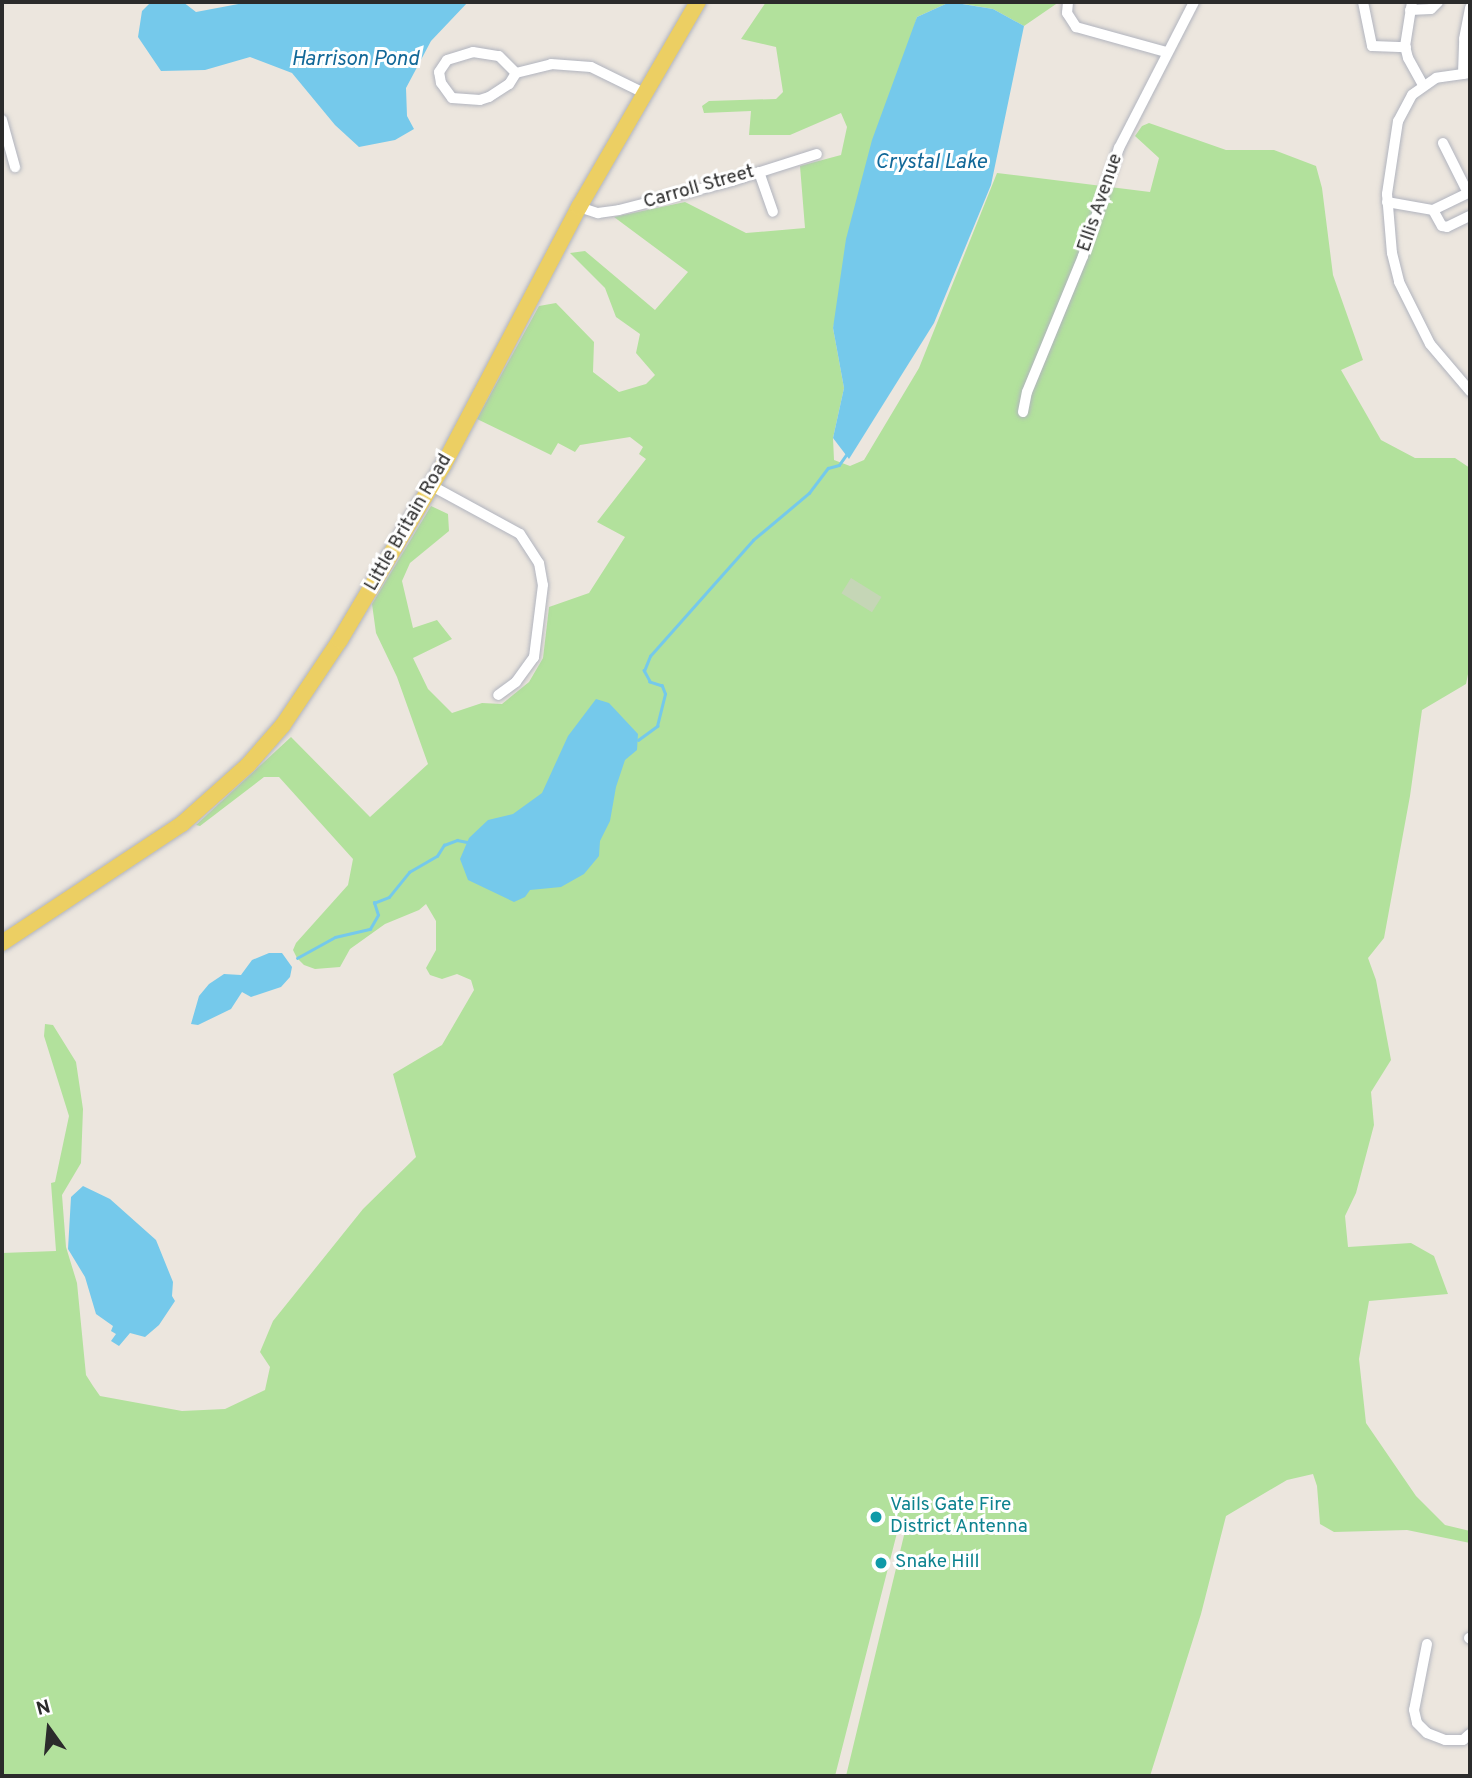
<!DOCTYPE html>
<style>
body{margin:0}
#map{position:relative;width:1472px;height:1778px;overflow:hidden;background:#ece6de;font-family:Overpass,sans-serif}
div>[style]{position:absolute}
.green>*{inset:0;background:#b2e19c}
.cemetery>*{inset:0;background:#c5d6b6;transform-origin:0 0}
.water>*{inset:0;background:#75c9eb}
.stream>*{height:2.5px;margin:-1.25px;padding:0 1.25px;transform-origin:1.25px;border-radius:1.25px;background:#75c9eb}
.roads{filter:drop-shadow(0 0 2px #b1b4be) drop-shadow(0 0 2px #b1b4be)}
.street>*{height:10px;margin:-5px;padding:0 5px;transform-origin:5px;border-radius:5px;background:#fff}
.primary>*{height:16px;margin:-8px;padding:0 8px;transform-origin:8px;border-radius:8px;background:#eccf63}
.dots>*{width:19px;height:19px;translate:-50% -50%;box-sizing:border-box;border:4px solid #fff;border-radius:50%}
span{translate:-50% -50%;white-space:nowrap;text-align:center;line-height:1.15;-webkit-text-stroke:6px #fff;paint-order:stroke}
.street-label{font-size:19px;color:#2b2b2b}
.culture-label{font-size:19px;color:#0d838f}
.left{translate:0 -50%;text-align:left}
.water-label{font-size:21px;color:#126898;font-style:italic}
.frame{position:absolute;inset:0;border:4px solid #2b2b2b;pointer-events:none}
.north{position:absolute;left:14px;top:1694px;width:70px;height:70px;-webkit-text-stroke:5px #fff;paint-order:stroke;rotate:345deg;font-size:19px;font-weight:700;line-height:28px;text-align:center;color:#2b2b2b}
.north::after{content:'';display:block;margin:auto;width:24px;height:32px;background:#2b2b2b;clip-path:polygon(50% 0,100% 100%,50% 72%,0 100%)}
</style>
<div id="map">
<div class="green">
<div style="clip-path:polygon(766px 2px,950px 2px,917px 17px,833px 328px,844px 388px,833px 438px,834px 460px,850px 466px,864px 460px,919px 368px,997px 173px,1150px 192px,1159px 158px,1135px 136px,1142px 126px,1149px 123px,1226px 150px,1274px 150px,1316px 166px,1322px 188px,1333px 275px,1363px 360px,1341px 370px,1381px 440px,1415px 458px,1455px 458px,1470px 468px,1470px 664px,1466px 684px,1422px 710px,1410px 796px,1384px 938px,1368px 958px,1376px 980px,1391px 1060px,1371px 1092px,1374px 1125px,1356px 1193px,1345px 1216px,1348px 1247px,1411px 1243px,1434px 1256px,1448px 1294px,1369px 1301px,1359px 1359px,1366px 1423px,1416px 1496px,1445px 1525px,1470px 1531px,1470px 1543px,1407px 1530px,1334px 1532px,1320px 1524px,1317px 1486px,1313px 1474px,1287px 1480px,1226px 1516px,1201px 1614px,1150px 1776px,846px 1776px,906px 1527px,899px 1525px,835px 1776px,2px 1776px,2px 1253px,56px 1251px,51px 1183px,55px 1182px,69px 1116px,44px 1036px,45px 1024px,53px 1025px,76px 1062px,83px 1109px,81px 1163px,62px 1195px,66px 1247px,77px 1283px,86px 1375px,93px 1386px,100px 1396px,182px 1411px,225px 1409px,265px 1390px,270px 1367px,260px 1352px,273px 1321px,363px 1209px,416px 1157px,393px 1074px,442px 1045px,474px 990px,471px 980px,457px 974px,442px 979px,430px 975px,426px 968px,436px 950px,436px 921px,426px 904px,419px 910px,385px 924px,350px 949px,340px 967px,315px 969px,304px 965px,297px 958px,293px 950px,296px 943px,348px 885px,353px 859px,279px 777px,264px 777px,200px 826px,196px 825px,291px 737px,370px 817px,428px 764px,397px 677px,376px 633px,372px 604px,431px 506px,448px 514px,449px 531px,410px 563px,402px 581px,413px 628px,437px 620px,452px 639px,413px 658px,428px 689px,452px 713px,482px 703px,502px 704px,529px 682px,543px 658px,549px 607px,589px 593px,625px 537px,597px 522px,646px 459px,639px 454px,643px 447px,630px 437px,580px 445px,575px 452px,558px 443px,551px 455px,477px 419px,539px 306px,556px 303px,594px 342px,593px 372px,619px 392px,646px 384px,655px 375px,636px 353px,640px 334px,616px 317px,605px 288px,570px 253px,585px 251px,655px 310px,688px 272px,614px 217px,685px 202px,746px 233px,805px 228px,800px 166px,841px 155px,847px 127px,841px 113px,790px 135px,749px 135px,751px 111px,704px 113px,702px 106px,709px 101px,776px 99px,783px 92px,776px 47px,741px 39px)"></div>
<div style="clip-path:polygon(952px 2px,1059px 2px,1024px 26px,993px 9px)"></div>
</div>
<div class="cemetery">
<div style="left:851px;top:578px;width:36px;height:18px;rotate:32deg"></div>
</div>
<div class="water">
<div style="clip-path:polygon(151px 2px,183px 2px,196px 12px,249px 2px,468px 2px,431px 41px,406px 88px,407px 116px,414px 129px,395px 140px,359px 147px,335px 125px,292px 73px,250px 57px,205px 70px,161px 71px,138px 37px,142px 11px)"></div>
<div style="clip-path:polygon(950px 2px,993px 9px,1024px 26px,991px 185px,934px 323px,849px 459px,833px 438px,844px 388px,833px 328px,846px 239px,872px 140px,917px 17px)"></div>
<div style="clip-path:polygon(596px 699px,609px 703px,638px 734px,637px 750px,625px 760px,616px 787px,610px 821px,600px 841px,599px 856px,584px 874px,561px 887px,530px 890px,525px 897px,514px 902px,468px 880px,460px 859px,469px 838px,488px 820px,513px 814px,542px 793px,568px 736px)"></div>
<div style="clip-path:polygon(269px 953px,282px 953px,292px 967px,290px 977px,281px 987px,251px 997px,242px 992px,231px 1009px,198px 1025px,191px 1024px,199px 996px,209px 984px,224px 974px,241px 975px,252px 960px)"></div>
<div style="clip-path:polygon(83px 1186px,110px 1199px,156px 1240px,173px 1282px,172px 1296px,175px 1301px,159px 1325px,145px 1337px,130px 1333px,119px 1346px,111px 1341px,116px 1334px,111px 1331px,113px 1326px,96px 1314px,85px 1277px,68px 1249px,71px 1197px)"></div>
</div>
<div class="stream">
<div style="left:638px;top:740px;width:24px;rotate:-36deg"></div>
<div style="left:657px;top:726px;width:33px;rotate:-76deg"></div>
<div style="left:665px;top:694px;width:9px;rotate:-111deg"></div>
<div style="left:662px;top:686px;width:13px;rotate:-162deg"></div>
<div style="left:650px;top:682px;width:13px;rotate:-119deg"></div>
<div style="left:644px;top:671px;width:16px;rotate:-68deg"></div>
<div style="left:650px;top:656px;width:155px;rotate:-48.4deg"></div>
<div style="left:753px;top:540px;width:73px;rotate:-40deg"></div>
<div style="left:809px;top:493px;width:31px;rotate:-53deg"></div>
<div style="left:828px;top:468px;width:11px;rotate:-15deg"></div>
<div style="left:839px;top:465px;width:12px;rotate:-55deg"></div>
<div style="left:297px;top:958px;width:43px;rotate:-28.9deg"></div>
<div style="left:335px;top:937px;width:36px;rotate:-13deg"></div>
<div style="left:370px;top:929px;width:16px;rotate:-60deg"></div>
<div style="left:378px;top:915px;width:13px;rotate:-108deg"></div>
<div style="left:374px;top:903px;width:16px;rotate:-22deg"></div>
<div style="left:389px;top:897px;width:32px;rotate:-51deg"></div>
<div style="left:409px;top:872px;width:32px;rotate:-30deg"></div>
<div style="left:437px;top:856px;width:13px;rotate:-58deg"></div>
<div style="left:444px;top:845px;width:14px;rotate:-21deg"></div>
<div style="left:457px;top:840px;width:10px;rotate:11deg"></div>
</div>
<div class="roads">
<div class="street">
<div style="left:1068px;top:2px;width:11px;rotate:95deg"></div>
<div style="left:1067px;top:13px;width:17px;rotate:57deg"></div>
<div style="left:1076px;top:27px;width:93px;rotate:15.5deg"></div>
<div style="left:1363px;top:2px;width:45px;rotate:78.4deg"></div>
<div style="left:1372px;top:46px;width:34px;rotate:2deg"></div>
<div style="left:1412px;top:2px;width:45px;rotate:99deg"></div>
<div style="left:1405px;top:46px;width:12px;rotate:76deg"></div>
<div style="left:1408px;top:58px;width:31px;rotate:61deg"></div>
<div style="left:1410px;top:10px;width:21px;rotate:-3deg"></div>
<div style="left:1431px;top:9px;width:10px;rotate:-45deg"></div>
<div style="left:473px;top:52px;width:26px;rotate:9deg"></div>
<div style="left:499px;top:56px;width:24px;rotate:45deg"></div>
<div style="left:516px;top:73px;width:13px;rotate:122deg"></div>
<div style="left:509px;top:84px;width:24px;rotate:147deg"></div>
<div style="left:489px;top:97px;width:9px;rotate:162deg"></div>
<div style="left:480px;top:100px;width:28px;rotate:-176deg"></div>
<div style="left:452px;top:98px;width:19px;rotate:-126deg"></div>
<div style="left:441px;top:83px;width:11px;rotate:-100deg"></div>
<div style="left:439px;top:72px;width:14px;rotate:-56deg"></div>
<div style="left:447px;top:60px;width:27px;rotate:-17deg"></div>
<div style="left:516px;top:73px;width:36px;rotate:-14deg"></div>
<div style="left:551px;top:64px;width:40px;rotate:4.3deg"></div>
<div style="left:591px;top:67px;width:59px;rotate:26.1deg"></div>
<div style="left:1470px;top:73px;width:34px;rotate:172deg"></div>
<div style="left:1436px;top:78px;width:29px;rotate:145deg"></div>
<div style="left:1412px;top:95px;width:30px;rotate:118deg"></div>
<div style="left:1398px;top:121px;width:74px;rotate:98.6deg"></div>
<div style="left:1387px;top:194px;width:59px;rotate:85.2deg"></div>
<div style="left:1392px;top:253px;width:30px;rotate:76deg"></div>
<div style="left:1399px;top:282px;width:69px;rotate:63.4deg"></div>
<div style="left:1430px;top:344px;width:62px;rotate:49.6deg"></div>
<div style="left:1463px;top:74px;width:35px;rotate:-88deg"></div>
<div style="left:1464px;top:39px;width:32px;rotate:-79deg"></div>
<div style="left:2px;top:120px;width:49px;rotate:74.5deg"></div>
<div style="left:759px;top:172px;width:42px;rotate:70.7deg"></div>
<div style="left:1387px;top:202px;width:47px;rotate:9.9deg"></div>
<div style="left:1433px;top:210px;width:39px;rotate:-26deg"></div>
<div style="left:1468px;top:193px;width:56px;rotate:-116.6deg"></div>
<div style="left:579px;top:207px;width:20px;rotate:18deg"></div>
<div style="left:598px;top:213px;width:21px;rotate:-8deg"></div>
<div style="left:619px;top:210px;width:117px;rotate:-14.4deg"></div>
<div style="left:732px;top:181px;width:89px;rotate:-17.6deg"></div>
<div style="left:1433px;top:210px;width:18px;rotate:61deg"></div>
<div style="left:1442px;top:226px;width:5px;rotate:11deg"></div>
<div style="left:1447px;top:227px;width:25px;rotate:-26deg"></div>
<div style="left:1023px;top:412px;width:20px;rotate:-79deg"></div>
<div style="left:1027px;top:392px;width:147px;rotate:-67.6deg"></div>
<div style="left:1083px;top:256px;width:114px;rotate:-71.6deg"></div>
<div style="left:1119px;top:148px;width:164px;rotate:-62.8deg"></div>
<div style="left:432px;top:486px;width:100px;rotate:28.6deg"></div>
<div style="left:520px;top:534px;width:35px;rotate:57deg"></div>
<div style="left:539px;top:563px;width:22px;rotate:80deg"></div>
<div style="left:543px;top:585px;width:73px;rotate:97.1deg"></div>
<div style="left:534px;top:657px;width:31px;rotate:126deg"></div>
<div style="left:516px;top:682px;width:22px;rotate:144deg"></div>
<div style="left:1469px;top:1638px;width:1px;rotate:45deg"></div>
<div style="left:1427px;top:1644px;width:67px;rotate:101.1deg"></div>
<div style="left:1414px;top:1710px;width:13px;rotate:77deg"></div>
<div style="left:1417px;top:1723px;width:14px;rotate:45deg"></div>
<div style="left:1427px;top:1733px;width:19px;rotate:21deg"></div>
<div style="left:1445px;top:1740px;width:18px"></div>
<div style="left:1463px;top:1740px;width:9px;rotate:-41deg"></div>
</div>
<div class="primary">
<div style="left:2px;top:943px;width:216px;rotate:-33.5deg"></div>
<div style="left:182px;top:824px;width:89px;rotate:-41.8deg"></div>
<div style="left:248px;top:765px;width:53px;rotate:-48.8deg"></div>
<div style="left:283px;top:725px;width:102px;rotate:-56.2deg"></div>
<div style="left:340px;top:640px;width:202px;rotate:-59.4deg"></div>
<div style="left:443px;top:466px;width:293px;rotate:-62.3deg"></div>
<div style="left:579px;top:207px;width:237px;rotate:-59.9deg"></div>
</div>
</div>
<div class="dots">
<div style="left:876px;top:1517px;background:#0f9aa8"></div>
<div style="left:881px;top:1563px;background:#0f9aa8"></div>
</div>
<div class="street-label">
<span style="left:699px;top:188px;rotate:-16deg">Carroll Street</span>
<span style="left:1101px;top:203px;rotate:-71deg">Ellis Avenue</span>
<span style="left:409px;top:523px;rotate:-60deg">Little Britain Road</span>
</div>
<div class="culture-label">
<span class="left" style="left:890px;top:1517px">Vails Gate Fire<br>District Antenna</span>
<span class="left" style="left:895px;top:1563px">Snake Hill</span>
</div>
<div class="water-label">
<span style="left:355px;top:60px">Harrison Pond</span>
<span style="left:931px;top:163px">Crystal Lake</span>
</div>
<div class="frame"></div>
<div class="north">N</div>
</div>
